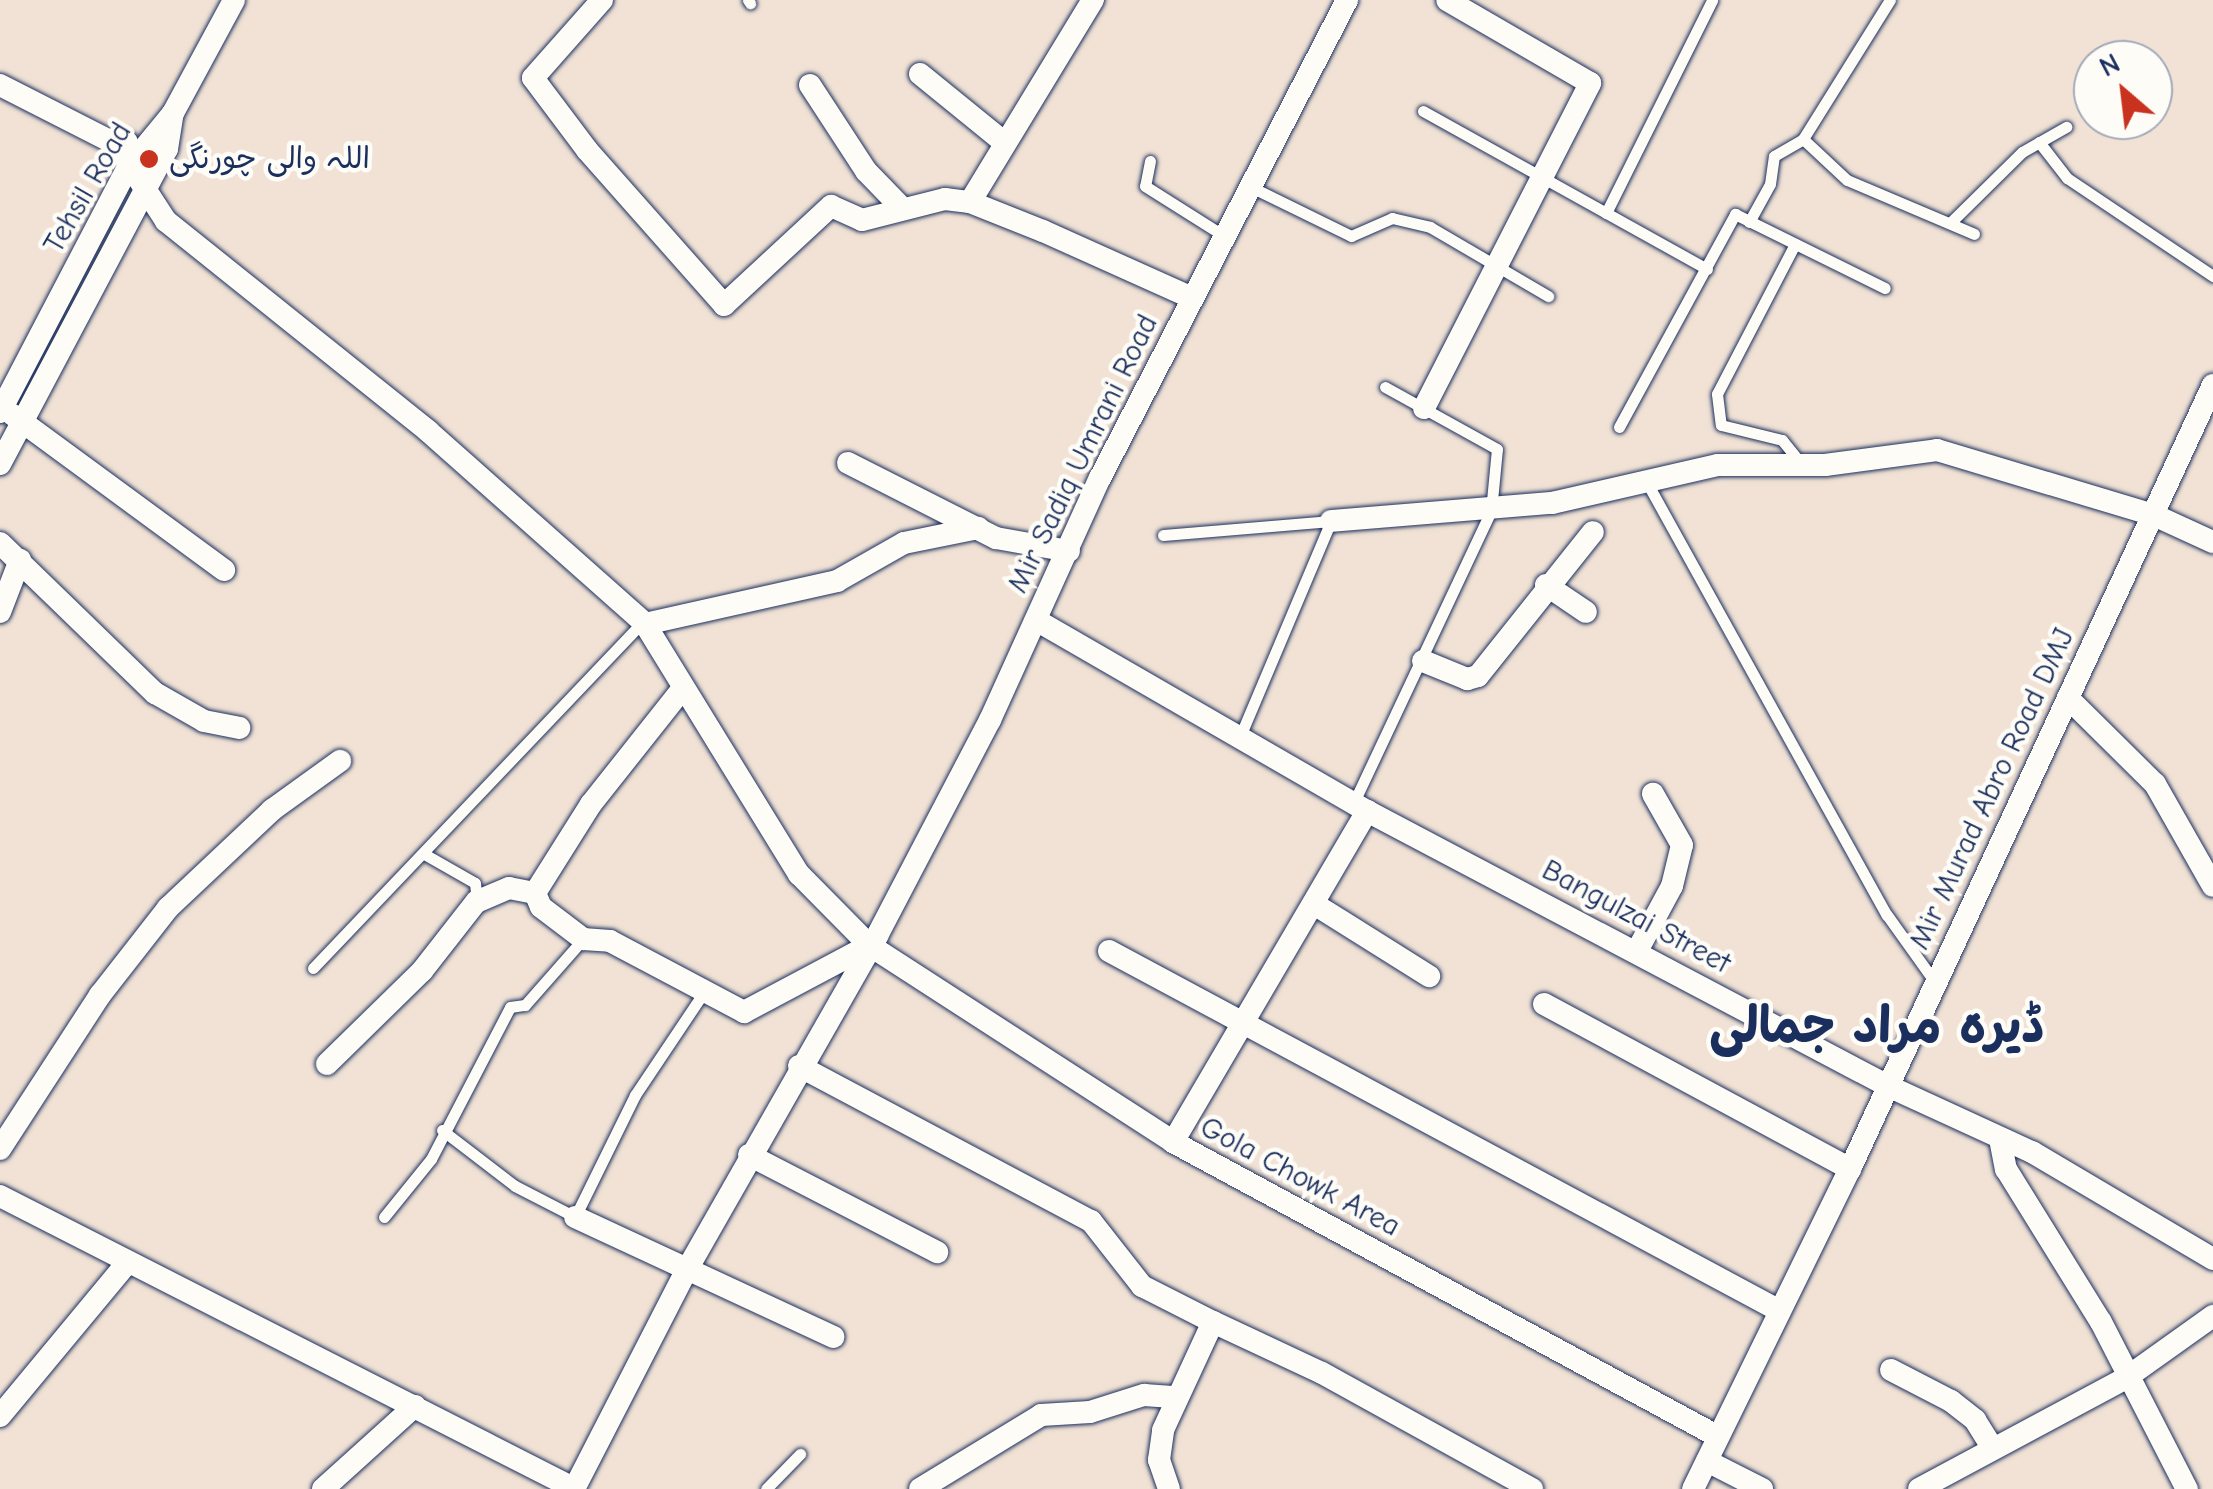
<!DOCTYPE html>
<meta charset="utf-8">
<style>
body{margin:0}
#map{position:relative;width:2213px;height:1489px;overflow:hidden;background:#f1e2d5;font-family:"Comic Neue","Playpen Sans Arabic",sans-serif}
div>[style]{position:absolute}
.roads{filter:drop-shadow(0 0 2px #1b2f5e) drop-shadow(0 0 2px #1b2f5e)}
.service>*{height:11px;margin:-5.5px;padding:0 5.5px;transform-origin:5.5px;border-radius:5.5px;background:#fdfcf7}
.minor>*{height:22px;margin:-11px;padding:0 11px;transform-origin:11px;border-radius:11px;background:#fdfcf7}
.dots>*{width:28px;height:28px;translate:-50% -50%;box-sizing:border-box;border:5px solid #fdfcf7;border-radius:50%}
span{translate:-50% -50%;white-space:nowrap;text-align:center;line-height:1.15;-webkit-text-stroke:9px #fdfcf7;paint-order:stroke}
.poi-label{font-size:30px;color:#1b2f5e}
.left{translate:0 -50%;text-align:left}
.street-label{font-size:30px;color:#1b2f5e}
.town-label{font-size:50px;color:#1b2f5e;font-weight:700}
.north{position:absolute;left:2073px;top:40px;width:100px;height:100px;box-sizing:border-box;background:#fdfcf7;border:2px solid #a3aaba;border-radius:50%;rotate:332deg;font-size:28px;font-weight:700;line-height:40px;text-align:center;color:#1b2f5e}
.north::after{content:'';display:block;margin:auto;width:35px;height:45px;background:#c8321e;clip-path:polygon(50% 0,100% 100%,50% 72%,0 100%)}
</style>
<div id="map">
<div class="roads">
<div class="service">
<div style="left:748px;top:0;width:4px;rotate:56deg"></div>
<div style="left:1423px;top:111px;width:325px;rotate:29.1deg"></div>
<div style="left:1803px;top:139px;width:164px;rotate:-58deg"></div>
<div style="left:2039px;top:142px;width:46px;rotate:52.1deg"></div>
<div style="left:2067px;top:178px;width:176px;rotate:33.9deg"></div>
<div style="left:1150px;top:161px;width:25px;rotate:101deg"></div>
<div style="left:1145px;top:186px;width:93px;rotate:32.3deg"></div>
<div style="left:1249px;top:186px;width:114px;rotate:26.1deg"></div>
<div style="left:1351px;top:236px;width:45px;rotate:-23.7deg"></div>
<div style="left:1392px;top:218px;width:39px;rotate:13deg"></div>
<div style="left:1430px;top:227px;width:137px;rotate:30.3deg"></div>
<div style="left:1606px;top:213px;width:238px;rotate:-63.5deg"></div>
<div style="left:1749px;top:222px;width:43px;rotate:-61.1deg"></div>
<div style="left:1770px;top:184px;width:28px;rotate:-82deg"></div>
<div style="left:1774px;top:156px;width:34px;rotate:-30deg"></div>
<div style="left:1803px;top:139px;width:60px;rotate:43deg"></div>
<div style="left:1847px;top:180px;width:138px;rotate:23deg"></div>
<div style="left:1950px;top:223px;width:101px;rotate:-44.6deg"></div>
<div style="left:2022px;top:152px;width:51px;rotate:-29.6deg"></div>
<div style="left:1795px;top:244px;width:169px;rotate:117.5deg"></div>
<div style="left:1717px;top:394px;width:31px;rotate:83deg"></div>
<div style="left:1721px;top:425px;width:63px;rotate:13.8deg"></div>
<div style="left:1782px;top:440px;width:32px;rotate:51deg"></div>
<div style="left:1619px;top:427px;width:243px;rotate:-61.4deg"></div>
<div style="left:1735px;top:214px;width:167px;rotate:26.3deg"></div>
<div style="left:1646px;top:481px;width:496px;rotate:61deg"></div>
<div style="left:1887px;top:915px;width:81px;rotate:54.5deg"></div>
<div style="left:1163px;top:535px;width:169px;rotate:-4.8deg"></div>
<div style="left:1331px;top:521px;width:237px;rotate:112.9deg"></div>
<div style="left:1354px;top:802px;width:322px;rotate:-64.8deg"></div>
<div style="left:1491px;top:511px;width:62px;rotate:-84.5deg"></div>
<div style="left:1497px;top:449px;width:128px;rotate:-151deg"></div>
<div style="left:426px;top:855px;width:56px;rotate:29.7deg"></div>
<div style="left:475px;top:883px;width:19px;rotate:84deg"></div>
<div style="left:313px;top:968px;width:478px;rotate:-46.4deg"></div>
<div style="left:442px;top:1130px;width:92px;rotate:37.5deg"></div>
<div style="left:515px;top:1186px;width:68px;rotate:27.3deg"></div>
<div style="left:575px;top:1217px;width:136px;rotate:-63.8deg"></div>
<div style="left:635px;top:1095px;width:120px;rotate:-56.2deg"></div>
<div style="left:384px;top:1217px;width:75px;rotate:-51deg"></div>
<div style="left:431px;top:1159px;width:171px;rotate:-62.5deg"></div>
<div style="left:510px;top:1007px;width:15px;rotate:-8deg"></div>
<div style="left:525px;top:1005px;width:88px;rotate:-48.7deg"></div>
<div style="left:766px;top:1489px;width:49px;rotate:-45.8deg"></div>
</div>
<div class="minor">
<div style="left:602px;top:0;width:104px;rotate:131.5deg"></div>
<div style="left:533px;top:78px;width:90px;rotate:53.1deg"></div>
<div style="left:587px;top:150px;width:207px;rotate:48.5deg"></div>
<div style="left:724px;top:305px;width:146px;rotate:-42.8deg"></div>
<div style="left:831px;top:206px;width:34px;rotate:24deg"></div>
<div style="left:862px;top:220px;width:86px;rotate:-14.2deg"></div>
<div style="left:945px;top:199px;width:25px;rotate:7deg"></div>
<div style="left:970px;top:202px;width:79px;rotate:21.7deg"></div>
<div style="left:1043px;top:231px;width:163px;rotate:24.2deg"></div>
<div style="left:920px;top:74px;width:109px;rotate:39.1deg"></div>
<div style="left:0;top:85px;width:130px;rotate:27deg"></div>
<div style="left:116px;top:144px;width:11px;rotate:-10deg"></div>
<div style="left:810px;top:85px;width:103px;rotate:56.9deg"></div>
<div style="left:866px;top:171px;width:53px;rotate:45.8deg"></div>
<div style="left:116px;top:144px;width:92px;rotate:57deg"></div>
<div style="left:166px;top:221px;width:336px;rotate:38.7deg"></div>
<div style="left:428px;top:431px;width:290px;rotate:41.6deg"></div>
<div style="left:645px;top:624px;width:294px;rotate:58.4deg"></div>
<div style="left:799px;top:874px;width:100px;rotate:45.4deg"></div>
<div style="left:869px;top:945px;width:362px;rotate:32.9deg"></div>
<div style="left:1173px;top:1142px;width:618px;rotate:28.39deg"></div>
<div style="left:970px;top:202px;width:237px;rotate:-58.7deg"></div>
<div style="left:1424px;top:408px;width:365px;rotate:-62.9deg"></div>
<div style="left:1590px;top:83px;width:165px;rotate:-149.9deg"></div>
<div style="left:0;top:412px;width:274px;rotate:-62.4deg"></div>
<div style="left:127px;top:169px;width:72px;rotate:-50.6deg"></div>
<div style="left:173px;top:113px;width:128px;rotate:-61.6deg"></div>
<div style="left:13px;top:415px;width:262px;rotate:36.3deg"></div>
<div style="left:848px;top:463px;width:166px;rotate:26.9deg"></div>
<div style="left:996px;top:538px;width:74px;rotate:10.1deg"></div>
<div style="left:0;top:464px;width:357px;rotate:-62.1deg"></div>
<div style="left:167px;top:149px;width:36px;rotate:-81deg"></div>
<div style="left:1331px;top:521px;width:222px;rotate:-4.7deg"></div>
<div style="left:1552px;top:503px;width:170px;rotate:-12.9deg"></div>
<div style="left:1718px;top:465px;width:107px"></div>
<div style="left:1825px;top:465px;width:113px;rotate:-7.6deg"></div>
<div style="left:1937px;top:450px;width:227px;rotate:16.7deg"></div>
<div style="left:2154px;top:515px;width:65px;rotate:24.6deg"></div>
<div style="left:0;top:543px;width:216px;rotate:44.1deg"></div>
<div style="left:155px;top:693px;width:56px;rotate:29.7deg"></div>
<div style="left:204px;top:721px;width:36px;rotate:11deg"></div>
<div style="left:1546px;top:585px;width:48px;rotate:34deg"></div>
<div style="left:0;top:612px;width:56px;rotate:-69deg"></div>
<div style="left:1036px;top:620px;width:382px;rotate:30deg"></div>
<div style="left:1367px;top:811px;width:587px;rotate:27.83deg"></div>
<div style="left:1886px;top:1085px;width:161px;rotate:24.7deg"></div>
<div style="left:2032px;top:1152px;width:210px;rotate:30.6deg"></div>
<div style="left:645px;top:624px;width:197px;rotate:-12.6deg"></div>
<div style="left:837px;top:581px;width:77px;rotate:-29.6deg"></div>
<div style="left:904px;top:543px;width:76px;rotate:-11.5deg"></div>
<div style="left:1423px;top:661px;width:48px;rotate:22.2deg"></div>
<div style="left:1467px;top:679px;width:11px;rotate:-15deg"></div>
<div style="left:1478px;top:676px;width:184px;rotate:-51.4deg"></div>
<div style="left:683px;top:688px;width:148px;rotate:128.4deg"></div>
<div style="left:591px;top:804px;width:105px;rotate:122.2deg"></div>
<div style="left:535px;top:893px;width:15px;rotate:67deg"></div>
<div style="left:541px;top:907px;width:53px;rotate:37.3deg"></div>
<div style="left:583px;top:939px;width:27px;rotate:4deg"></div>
<div style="left:610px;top:941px;width:152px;rotate:27.9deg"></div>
<div style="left:744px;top:1012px;width:138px;rotate:-28deg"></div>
<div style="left:2068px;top:698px;width:122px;rotate:44.7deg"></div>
<div style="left:2155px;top:784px;width:117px;rotate:60.4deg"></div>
<div style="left:1314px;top:904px;width:136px;rotate:32.1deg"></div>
<div style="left:1109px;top:951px;width:759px;rotate:28.22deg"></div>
<div style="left:1637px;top:951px;width:74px;rotate:-61.7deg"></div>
<div style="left:1672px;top:886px;width:42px;rotate:-76.3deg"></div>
<div style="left:1682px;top:845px;width:59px;rotate:-119.6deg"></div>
<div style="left:1544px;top:1004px;width:348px;rotate:28.3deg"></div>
<div style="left:327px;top:1064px;width:133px;rotate:-44.4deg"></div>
<div style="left:422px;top:971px;width:88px;rotate:-52deg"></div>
<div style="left:476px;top:902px;width:36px;rotate:-23deg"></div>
<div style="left:509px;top:888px;width:26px;rotate:11deg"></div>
<div style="left:799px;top:1066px;width:331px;rotate:28deg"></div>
<div style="left:1091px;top:1221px;width:83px;rotate:51.9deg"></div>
<div style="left:1142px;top:1286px;width:80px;rotate:26.9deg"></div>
<div style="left:2000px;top:1139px;width:31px;rotate:79deg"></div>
<div style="left:2006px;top:1169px;width:180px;rotate:58.2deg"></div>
<div style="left:2101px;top:1322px;width:188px;rotate:62.8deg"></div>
<div style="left:1173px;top:1142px;width:384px;rotate:-59.6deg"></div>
<div style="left:0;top:1149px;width:184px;rotate:-57deg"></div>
<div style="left:100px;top:995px;width:110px;rotate:-52deg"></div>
<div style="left:168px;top:908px;width:143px;rotate:-43.3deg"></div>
<div style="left:272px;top:810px;width:84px;rotate:-35.8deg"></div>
<div style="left:749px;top:1155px;width:212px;rotate:27.3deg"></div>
<div style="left:0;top:1196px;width:645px;rotate:27deg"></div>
<div style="left:575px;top:1217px;width:285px;rotate:24.9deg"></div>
<div style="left:1891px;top:1370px;width:68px;rotate:27.3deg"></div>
<div style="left:1951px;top:1401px;width:31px;rotate:38deg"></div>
<div style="left:1975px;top:1420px;width:32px;rotate:58deg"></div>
<div style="left:0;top:1416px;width:200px;rotate:-50.3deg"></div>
<div style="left:1707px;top:1461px;width:62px;rotate:27deg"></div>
<div style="left:323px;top:1489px;width:124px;rotate:-42.1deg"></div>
<div style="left:574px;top:1489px;width:243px;rotate:-62.8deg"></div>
<div style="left:685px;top:1273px;width:388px;rotate:-60.3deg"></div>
<div style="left:877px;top:936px;width:244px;rotate:-62.4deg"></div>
<div style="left:990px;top:720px;width:266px;rotate:-65.6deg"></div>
<div style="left:1100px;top:478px;width:538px;rotate:-62.67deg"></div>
<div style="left:920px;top:1489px;width:142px;rotate:-31.4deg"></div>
<div style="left:1041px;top:1415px;width:49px;rotate:-3.5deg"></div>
<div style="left:1090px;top:1412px;width:57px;rotate:-17.5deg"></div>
<div style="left:1144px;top:1395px;width:32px;rotate:4deg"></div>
<div style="left:1169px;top:1489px;width:31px;rotate:-109deg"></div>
<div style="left:1159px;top:1460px;width:30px;rotate:-82deg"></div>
<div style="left:1163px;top:1430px;width:119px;rotate:-65.2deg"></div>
<div style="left:1213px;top:1322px;width:120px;rotate:25.1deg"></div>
<div style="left:1322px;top:1373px;width:240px;rotate:28.9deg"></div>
<div style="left:1693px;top:1489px;width:356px;rotate:-63.9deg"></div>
<div style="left:1850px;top:1169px;width:864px;rotate:-65.16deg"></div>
<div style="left:1919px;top:1489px;width:235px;rotate:-28.2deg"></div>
<div style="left:2126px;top:1378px;width:107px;rotate:-35.5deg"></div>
</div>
</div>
<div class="dots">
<div style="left:149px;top:159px;background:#c8321e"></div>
</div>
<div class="poi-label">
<span class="left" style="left:169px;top:159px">اللہ والی چورنگی</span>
</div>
<div class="street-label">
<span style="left:88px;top:188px;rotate:-60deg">Tehsil Road</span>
<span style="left:1083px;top:454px;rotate:-64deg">Mir Sadiq Umrani Road</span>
<span style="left:1992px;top:789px;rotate:-65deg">Mir Murad Abro Road DMJ</span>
<span style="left:1636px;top:917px;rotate:28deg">Bangulzai Street</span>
<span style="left:1300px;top:1177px;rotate:28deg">Gola Chowk Area</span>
</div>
<div class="town-label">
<span style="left:1877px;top:1027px">ڈیرہ مراد جمالی</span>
</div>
<div class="north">N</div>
</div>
